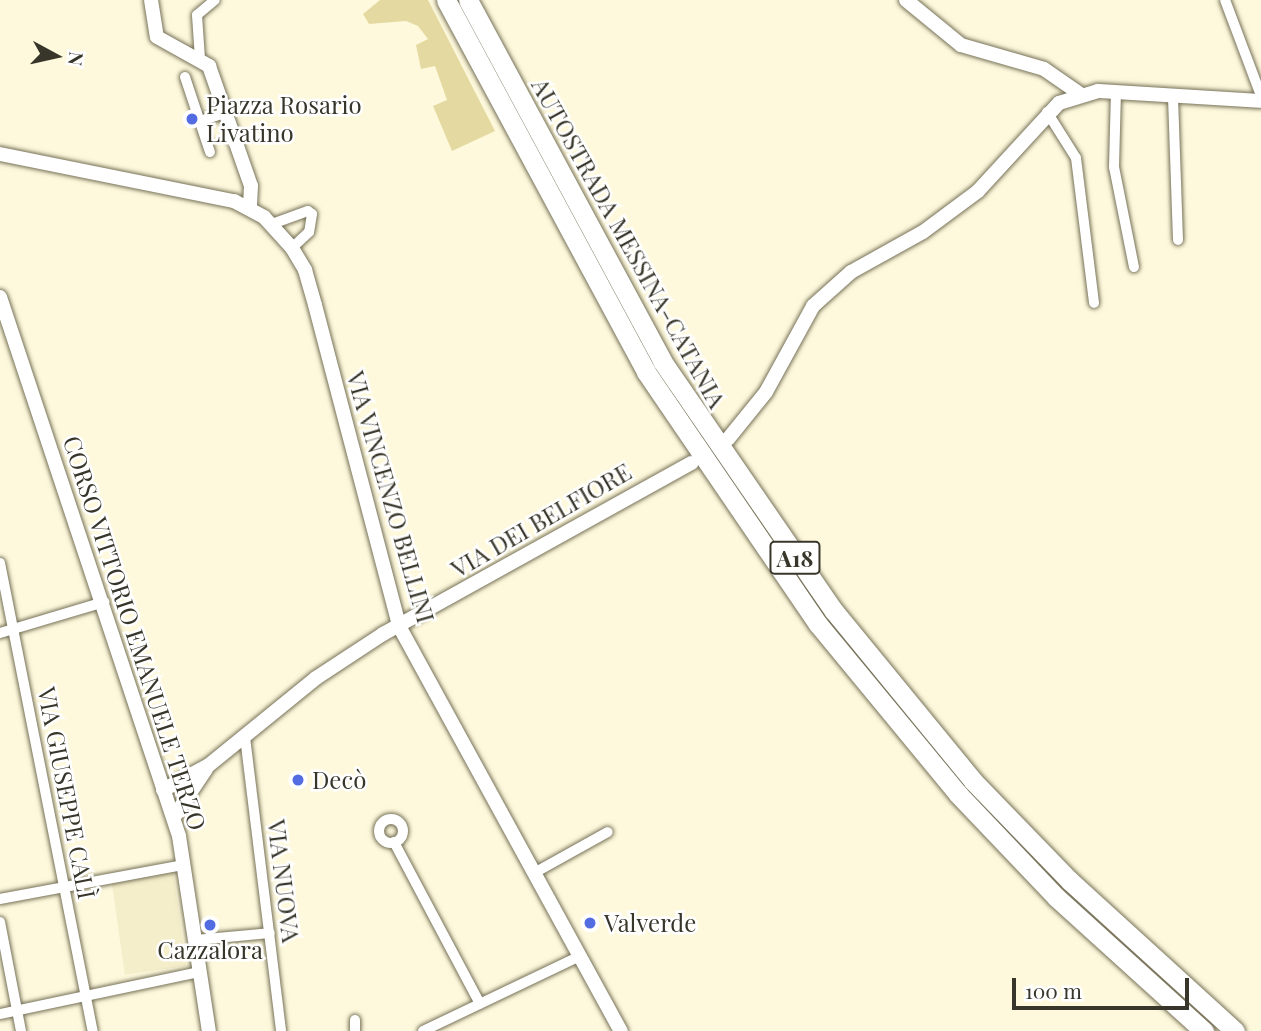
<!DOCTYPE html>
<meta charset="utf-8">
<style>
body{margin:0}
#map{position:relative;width:1261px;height:1031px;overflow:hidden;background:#fef9dc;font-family:"Playfair Display",serif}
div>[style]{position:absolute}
.built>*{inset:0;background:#f5eeca;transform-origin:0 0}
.green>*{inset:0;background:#e4daa1}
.roads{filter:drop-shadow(0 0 2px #767158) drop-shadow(0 0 2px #767158)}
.minor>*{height:10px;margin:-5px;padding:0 5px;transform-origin:5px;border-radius:5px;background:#fff}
.minor>.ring{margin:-5px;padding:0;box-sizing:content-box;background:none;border:10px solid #fff;border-radius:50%}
.tertiary>*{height:14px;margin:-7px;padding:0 7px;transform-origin:7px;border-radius:7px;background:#fff}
.motorway>*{height:19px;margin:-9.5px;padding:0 9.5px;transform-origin:9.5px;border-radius:9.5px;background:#fff}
.dots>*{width:19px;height:19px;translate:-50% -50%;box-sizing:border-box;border:4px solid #fff;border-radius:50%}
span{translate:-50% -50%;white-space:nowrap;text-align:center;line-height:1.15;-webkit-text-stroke:5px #fff;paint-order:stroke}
.shield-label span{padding:2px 5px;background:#fff;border:2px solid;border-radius:5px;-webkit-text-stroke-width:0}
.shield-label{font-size:23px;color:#38362a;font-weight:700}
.poi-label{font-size:24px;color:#38362a}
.left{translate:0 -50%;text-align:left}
.street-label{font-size:24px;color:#38362a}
.north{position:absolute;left:21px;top:21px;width:70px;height:70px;-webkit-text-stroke:5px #fff;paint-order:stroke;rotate:98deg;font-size:19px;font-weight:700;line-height:28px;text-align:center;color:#38362a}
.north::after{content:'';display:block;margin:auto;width:24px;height:32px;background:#38362a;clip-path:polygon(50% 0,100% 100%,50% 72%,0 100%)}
.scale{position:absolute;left:1012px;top:978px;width:177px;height:32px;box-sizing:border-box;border:4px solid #38362a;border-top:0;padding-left:9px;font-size:21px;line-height:24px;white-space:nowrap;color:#38362a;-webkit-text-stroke:5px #fff;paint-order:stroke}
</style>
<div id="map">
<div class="built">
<div style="left:173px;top:872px;width:95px;height:62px;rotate:82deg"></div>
</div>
<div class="green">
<div style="clip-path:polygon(380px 0,428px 0,495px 131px,452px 151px,433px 106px,447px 100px,435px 66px,421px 69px,416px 45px,428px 39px,418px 26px,406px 21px,369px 24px,363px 14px)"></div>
</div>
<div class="roads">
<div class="minor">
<div style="left:1225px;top:0;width:103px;rotate:69.4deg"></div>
<div style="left:200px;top:59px;width:44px;rotate:-93.9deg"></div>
<div style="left:197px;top:15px;width:23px;rotate:-40deg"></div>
<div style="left:185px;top:77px;width:79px;rotate:71.6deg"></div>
<div style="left:1116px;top:91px;width:76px;rotate:91.5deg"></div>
<div style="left:1114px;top:167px;width:102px;rotate:78.7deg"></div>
<div style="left:1173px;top:97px;width:143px;rotate:88deg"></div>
<div style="left:1047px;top:112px;width:54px;rotate:57.8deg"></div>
<div style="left:1076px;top:158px;width:146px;rotate:82.9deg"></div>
<div style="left:200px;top:121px;width:26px;rotate:-18deg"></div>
<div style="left:272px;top:224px;width:38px;rotate:-20deg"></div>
<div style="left:308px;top:211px;width:5px;rotate:37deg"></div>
<div style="left:312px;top:214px;width:18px;rotate:99deg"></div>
<div style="left:309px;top:232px;width:23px;rotate:137deg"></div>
<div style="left:0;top:563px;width:477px;rotate:78.8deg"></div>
<div style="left:0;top:633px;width:109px;rotate:-16.6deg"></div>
<div style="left:245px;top:737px;width:296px;rotate:83deg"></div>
<div class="ring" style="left:379px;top:819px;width:14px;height:14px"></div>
<div style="left:394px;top:842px;width:183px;rotate:62deg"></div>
<div style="left:536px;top:872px;width:82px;rotate:-29.1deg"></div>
<div style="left:0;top:899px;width:187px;rotate:-10.5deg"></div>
<div style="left:0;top:922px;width:111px;rotate:79.1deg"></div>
<div style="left:195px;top:940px;width:75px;rotate:-5.3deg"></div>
<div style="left:0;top:1014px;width:204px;rotate:-11.9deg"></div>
<div style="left:355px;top:1031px;width:11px;rotate:-90deg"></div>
<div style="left:423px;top:1031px;width:174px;rotate:-25.5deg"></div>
</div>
<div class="tertiary">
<div style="left:151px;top:0;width:37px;rotate:81deg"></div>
<div style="left:157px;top:37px;width:60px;rotate:29.1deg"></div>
<div style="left:209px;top:66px;width:127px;rotate:70.7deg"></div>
<div style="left:251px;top:186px;width:22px;rotate:93deg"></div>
<div style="left:906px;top:0;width:71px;rotate:39.3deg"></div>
<div style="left:961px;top:45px;width:86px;rotate:16.1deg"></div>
<div style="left:1044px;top:69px;width:44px;rotate:34.8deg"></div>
<div style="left:0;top:154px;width:239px;rotate:11.4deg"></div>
<div style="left:234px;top:201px;width:34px;rotate:28deg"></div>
<div style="left:264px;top:217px;width:42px;rotate:47.9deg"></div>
<div style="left:292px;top:248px;width:26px;rotate:59deg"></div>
<div style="left:305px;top:270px;width:36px;rotate:74deg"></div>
<div style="left:315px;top:305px;width:332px;rotate:75.3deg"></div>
<div style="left:399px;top:626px;width:462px;rotate:61.3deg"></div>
<div style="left:0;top:297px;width:568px;rotate:71.63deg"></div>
<div style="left:179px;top:836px;width:197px;rotate:81.3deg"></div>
<div style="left:728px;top:439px;width:60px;rotate:-51deg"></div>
<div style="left:766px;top:392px;width:98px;rotate:-61.3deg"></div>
<div style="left:813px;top:306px;width:51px;rotate:-41.8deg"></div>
<div style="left:851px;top:272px;width:82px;rotate:-29.1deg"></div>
<div style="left:923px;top:232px;width:69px;rotate:-36.7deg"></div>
<div style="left:978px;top:191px;width:120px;rotate:-47.4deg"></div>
<div style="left:1059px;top:103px;width:41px;rotate:-17.1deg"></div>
<div style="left:1098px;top:91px;width:163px;rotate:3.5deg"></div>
<div style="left:163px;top:790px;width:52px;rotate:-28.5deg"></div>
<div style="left:209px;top:765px;width:138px;rotate:-39.1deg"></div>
<div style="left:316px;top:678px;width:80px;rotate:-33.3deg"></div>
<div style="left:383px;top:634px;width:353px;rotate:-29deg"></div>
<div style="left:174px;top:817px;width:58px;rotate:-56.3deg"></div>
</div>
<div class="motorway">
<div style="left:446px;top:0;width:422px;rotate:61.7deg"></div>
<div style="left:646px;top:372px;width:305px;rotate:55.7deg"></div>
<div style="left:818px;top:624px;width:220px;rotate:50.5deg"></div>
<div style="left:958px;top:794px;width:142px;rotate:46.4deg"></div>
<div style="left:1056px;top:897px;width:200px;rotate:42.2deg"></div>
<div style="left:468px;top:0;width:410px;rotate:61.7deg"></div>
<div style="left:662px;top:361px;width:303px;rotate:55.5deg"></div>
<div style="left:834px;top:611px;width:220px;rotate:50.7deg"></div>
<div style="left:973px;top:781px;width:139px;rotate:45.9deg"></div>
<div style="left:1070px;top:881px;width:223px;rotate:42.3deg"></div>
</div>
</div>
<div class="dots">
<div style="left:192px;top:119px;background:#536ce1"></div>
<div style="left:298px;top:780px;background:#536ce1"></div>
<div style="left:590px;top:923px;background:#536ce1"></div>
<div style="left:210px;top:925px;background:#536ce1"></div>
</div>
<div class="shield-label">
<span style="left:795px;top:558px">A18</span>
</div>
<div class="poi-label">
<span class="left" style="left:206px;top:119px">Piazza Rosario<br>Livatino</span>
<span class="left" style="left:312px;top:780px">Decò</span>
<span class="left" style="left:604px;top:923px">Valverde</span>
<span style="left:210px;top:950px">Cazzalora</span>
</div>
<div class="street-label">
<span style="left:629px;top:243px;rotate:61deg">AUTOSTRADA MESSINA-CATANIA</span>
<span style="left:391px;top:497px;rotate:74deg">VIA VINCENZO BELLINI</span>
<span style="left:541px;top:520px;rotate:-30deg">VIA DEI BELFIORE</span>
<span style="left:135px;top:633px;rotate:72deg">CORSO VITTORIO EMANUELE TERZO</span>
<span style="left:67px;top:793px;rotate:79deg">VIA GIUSEPPE CALÌ</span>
<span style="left:284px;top:881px;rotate:83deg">VIA NUOVA</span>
</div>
<div class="north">N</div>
<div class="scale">100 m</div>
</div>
